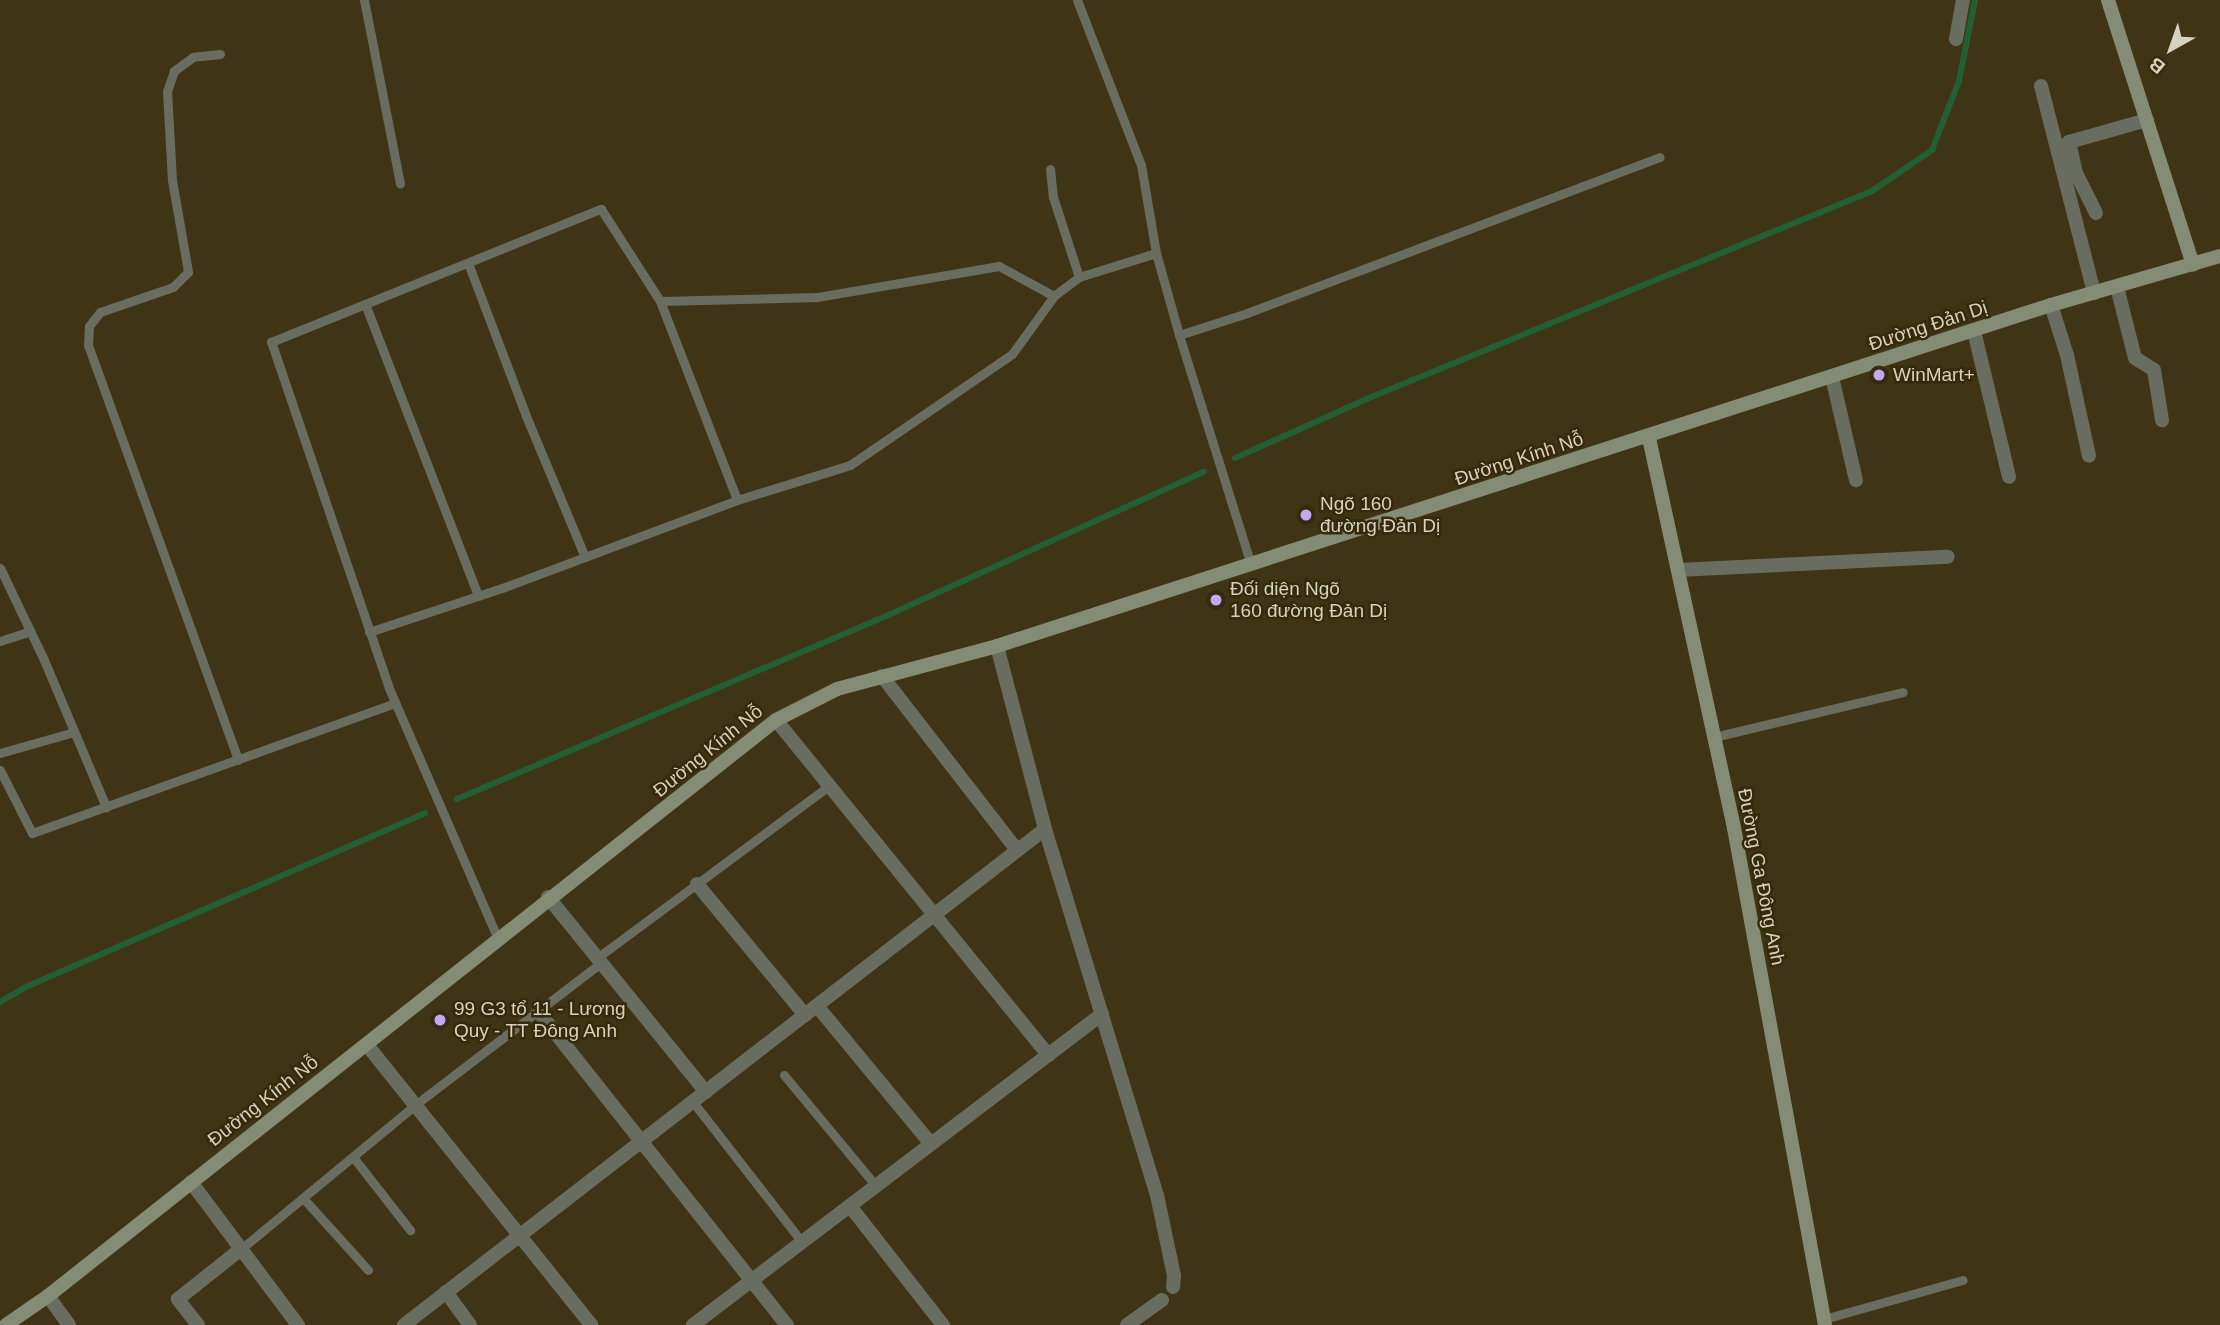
<!DOCTYPE html>
<meta charset="utf-8">
<style>
body{margin:0}
#map{position:relative;width:2220px;height:1325px;overflow:hidden;background:#3f3516;font-family:Arial,sans-serif}
div>[style]{position:absolute}
.stream>*{height:6px;margin:-3px;padding:0 3px;transform-origin:3px;border-radius:3px;background:#225f35}
.lane>*{height:9px;margin:-4.5px;padding:0 4.5px;transform-origin:4.5px;border-radius:4.5px;background:#696d5f}
.street>*{height:14px;margin:-7px;padding:0 7px;transform-origin:7px;border-radius:7px;background:#696d5f}
.secondary>*{height:14px;margin:-7px;padding:0 7px;transform-origin:7px;border-radius:7px;background:#858c76}
.dots>*{width:19px;height:19px;translate:-50% -50%;box-sizing:border-box;border:4px solid #352b0c;border-radius:50%}
span{translate:-50% -50%;white-space:nowrap;text-align:center;line-height:1.15;-webkit-text-stroke:5px #352b0c;paint-order:stroke}
.street-label{font-size:19px;color:#d7d1c0}
.poi-label{font-size:19px;color:#d7d1c0}
.left{translate:0 -50%;text-align:left}
.north{position:absolute;left:2136px;top:14px;width:70px;height:70px;-webkit-text-stroke:5px #352b0c;paint-order:stroke;rotate:220deg;font-size:19px;font-weight:700;line-height:28px;text-align:center;color:#d7d1c0}
.north::after{content:'';display:block;margin:auto;width:24px;height:32px;background:#d7d1c0;clip-path:polygon(50% 0,100% 100%,50% 72%,0 100%)}
</style>
<div id="map">
<div class="stream">
<div style="left:1235px;top:458px;width:147px;rotate:-24.1deg"></div>
<div style="left:1369px;top:398px;width:544px;rotate:-22.37deg"></div>
<div style="left:1872px;top:191px;width:73px;rotate:-34.3deg"></div>
<div style="left:1932px;top:150px;width:74px;rotate:-68.6deg"></div>
<div style="left:1959px;top:81px;width:83px;rotate:-78.8deg"></div>
<div style="left:457px;top:799px;width:478px;rotate:-23.1deg"></div>
<div style="left:897px;top:611px;width:337px;rotate:-24.4deg"></div>
<div style="left:0;top:1002px;width:32px;rotate:-30deg"></div>
<div style="left:28px;top:986px;width:433px;rotate:-23.5deg"></div>
</div>
<div class="lane">
<div style="left:364px;top:0;width:187px;rotate:78.9deg"></div>
<div style="left:1077px;top:0;width:177px;rotate:68.8deg"></div>
<div style="left:1141px;top:165px;width:89px;rotate:80.3deg"></div>
<div style="left:1156px;top:253px;width:85px;rotate:74.3deg"></div>
<div style="left:1179px;top:335px;width:241px;rotate:72.6deg"></div>
<div style="left:220px;top:54px;width:27px;rotate:174deg"></div>
<div style="left:193px;top:57px;width:24px;rotate:144deg"></div>
<div style="left:174px;top:71px;width:21px;rotate:109deg"></div>
<div style="left:167px;top:91px;width:89px;rotate:86.8deg"></div>
<div style="left:172px;top:180px;width:93px;rotate:80.1deg"></div>
<div style="left:188px;top:272px;width:21px;rotate:135deg"></div>
<div style="left:173px;top:287px;width:77px;rotate:161.1deg"></div>
<div style="left:100px;top:312px;width:18px;rotate:128deg"></div>
<div style="left:89px;top:326px;width:19px;rotate:93deg"></div>
<div style="left:88px;top:345px;width:441px;rotate:70.1deg"></div>
<div style="left:1050px;top:169px;width:28px;rotate:84deg"></div>
<div style="left:1053px;top:197px;width:84px;rotate:72deg"></div>
<div style="left:1079px;top:277px;width:31px;rotate:143deg"></div>
<div style="left:468px;top:263px;width:164px;rotate:69.2deg"></div>
<div style="left:526px;top:416px;width:153px;rotate:67.3deg"></div>
<div style="left:1079px;top:277px;width:81px;rotate:-17.3deg"></div>
<div style="left:365px;top:304px;width:313px;rotate:68.8deg"></div>
<div style="left:1179px;top:335px;width:71px;rotate:-17.9deg"></div>
<div style="left:1247px;top:313px;width:441px;rotate:-20.7deg"></div>
<div style="left:0;top:568px;width:102px;rotate:64.4deg"></div>
<div style="left:44px;top:660px;width:160px;rotate:67.1deg"></div>
<div style="left:369px;top:632px;width:140px;rotate:-18.3deg"></div>
<div style="left:502px;top:588px;width:251px;rotate:-20.5deg"></div>
<div style="left:0;top:641px;width:32px;rotate:-18deg"></div>
<div style="left:1714px;top:737px;width:194px;rotate:-13.4deg"></div>
<div style="left:0;top:753px;width:77px;rotate:-15.8deg"></div>
<div style="left:0;top:770px;width:71px;rotate:63.1deg"></div>
<div style="left:32px;top:833px;width:386px;rotate:-19.7deg"></div>
<div style="left:498px;top:939px;width:274px;rotate:-113.5deg"></div>
<div style="left:389px;top:688px;width:366px;rotate:-108.8deg"></div>
<div style="left:271px;top:342px;width:356px;rotate:-22deg"></div>
<div style="left:601px;top:209px;width:109px;rotate:57.3deg"></div>
<div style="left:660px;top:301px;width:213px;rotate:68.8deg"></div>
<div style="left:737px;top:500px;width:118px;rotate:-17.2deg"></div>
<div style="left:850px;top:465px;width:196px;rotate:-34.4deg"></div>
<div style="left:1012px;top:354px;width:72px;rotate:-54.1deg"></div>
<div style="left:1054px;top:296px;width:63px;rotate:-151.4deg"></div>
<div style="left:999px;top:266px;width:185px;rotate:170.3deg"></div>
<div style="left:817px;top:297px;width:157px;rotate:178.5deg"></div>
<div style="left:597px;top:958px;width:290px;rotate:-36.6deg"></div>
<div style="left:784px;top:1075px;width:144px;rotate:50.3deg"></div>
<div style="left:693px;top:1102px;width:177px;rotate:52.1deg"></div>
<div style="left:353px;top:1157px;width:93px;rotate:52deg"></div>
<div style="left:303px;top:1198px;width:97px;rotate:47.9deg"></div>
<div style="left:241px;top:1249px;width:226px;rotate:-39.6deg"></div>
<div style="left:415px;top:1105px;width:234px;rotate:-37.4deg"></div>
<div style="left:1824px;top:1319px;width:144px;rotate:-15.7deg"></div>
</div>
<div class="street">
<div style="left:1956px;top:39px;width:40px;rotate:-80deg"></div>
<div style="left:2041px;top:86px;width:214px;rotate:75.6deg"></div>
<div style="left:2096px;top:213px;width:45px;rotate:-116.6deg"></div>
<div style="left:2076px;top:173px;width:32px;rotate:-103deg"></div>
<div style="left:2069px;top:142px;width:81px;rotate:-15.8deg"></div>
<div style="left:2117px;top:287px;width:73px;rotate:75.8deg"></div>
<div style="left:2135px;top:358px;width:22px;rotate:32deg"></div>
<div style="left:2154px;top:370px;width:51px;rotate:80.9deg"></div>
<div style="left:2051px;top:305px;width:52px;rotate:72.3deg"></div>
<div style="left:2067px;top:355px;width:103px;rotate:77.7deg"></div>
<div style="left:1974px;top:331px;width:150px;rotate:76.5deg"></div>
<div style="left:1832px;top:377px;width:106px;rotate:76.9deg"></div>
<div style="left:1678px;top:570px;width:270px;rotate:-2.8deg"></div>
<div style="left:997px;top:646px;width:189px;rotate:75.3deg"></div>
<div style="left:1045px;top:829px;width:383px;rotate:73deg"></div>
<div style="left:1157px;top:1195px;width:83px;rotate:78.1deg"></div>
<div style="left:1174px;top:1276px;width:11px;rotate:95deg"></div>
<div style="left:882px;top:676px;width:220px;rotate:52.2deg"></div>
<div style="left:776px;top:720px;width:432px;rotate:50.9deg"></div>
<div style="left:697px;top:884px;width:170px;rotate:50.5deg"></div>
<div style="left:548px;top:897px;width:251px;rotate:51deg"></div>
<div style="left:817px;top:1006px;width:179px;rotate:50.4deg"></div>
<div style="left:538px;top:1011px;width:401px;rotate:51.6deg"></div>
<div style="left:367px;top:1045px;width:359px;rotate:51.3deg"></div>
<div style="left:191px;top:1182px;width:179px;rotate:53.2deg"></div>
<div style="left:850px;top:1206px;width:151px;rotate:52deg"></div>
<div style="left:446px;top:1292px;width:41px;rotate:54deg"></div>
<div style="left:48px;top:1296px;width:36px;rotate:54deg"></div>
<div style="left:198px;top:1325px;width:33px;rotate:-128deg"></div>
<div style="left:178px;top:1299px;width:80px;rotate:-38.4deg"></div>
<div style="left:404px;top:1325px;width:810px;rotate:-37.73deg"></div>
<div style="left:693px;top:1325px;width:514px;rotate:-37.25deg"></div>
<div style="left:1127px;top:1325px;width:43px;rotate:-35.5deg"></div>
</div>
<div class="secondary">
<div style="left:2108px;top:0;width:278px;rotate:72.2deg"></div>
<div style="left:1649px;top:438px;width:399px;rotate:77.7deg"></div>
<div style="left:1734px;top:828px;width:505px;rotate:79.62deg"></div>
<div style="left:6px;top:1325px;width:51px;rotate:-34.6deg"></div>
<div style="left:48px;top:1296px;width:928px;rotate:-38.35deg"></div>
<div style="left:776px;top:720px;width:68px;rotate:-26.9deg"></div>
<div style="left:837px;top:689px;width:166px;rotate:-15deg"></div>
<div style="left:997px;top:646px;width:1108px;rotate:-17.93deg"></div>
<div style="left:2051px;top:305px;width:176px;rotate:-16.2deg"></div>
</div>
<div class="dots">
<div style="left:1879px;top:375px;background:#c2a8f3"></div>
<div style="left:1306px;top:515px;background:#c2a8f3"></div>
<div style="left:1216px;top:600px;background:#c2a8f3"></div>
<div style="left:440px;top:1020px;background:#c2a8f3"></div>
</div>
<div class="street-label">
<span style="left:1928px;top:326px;rotate:-18deg">Đường Đản Dị</span>
<span style="left:1519px;top:459px;rotate:-18deg">Đường Kính Nỗ</span>
<span style="left:708px;top:751px;rotate:-39deg">Đường Kính Nỗ</span>
<span style="left:1761px;top:877px;rotate:79deg">Đường Ga Đông Anh</span>
<span style="left:263px;top:1101px;rotate:-38deg">Đường Kính Nỗ</span>
</div>
<div class="poi-label">
<span class="left" style="left:1893px;top:375px">WinMart+</span>
<span class="left" style="left:1320px;top:515px">Ngõ 160<br>đường Đản Dị</span>
<span class="left" style="left:1230px;top:600px">Đối diện Ngõ<br>160 đường Đản Dị</span>
<span class="left" style="left:454px;top:1020px">99 G3 tổ 11 - Lương<br>Quy - TT Đông Anh</span>
</div>
<div class="north">B</div>
</div>
